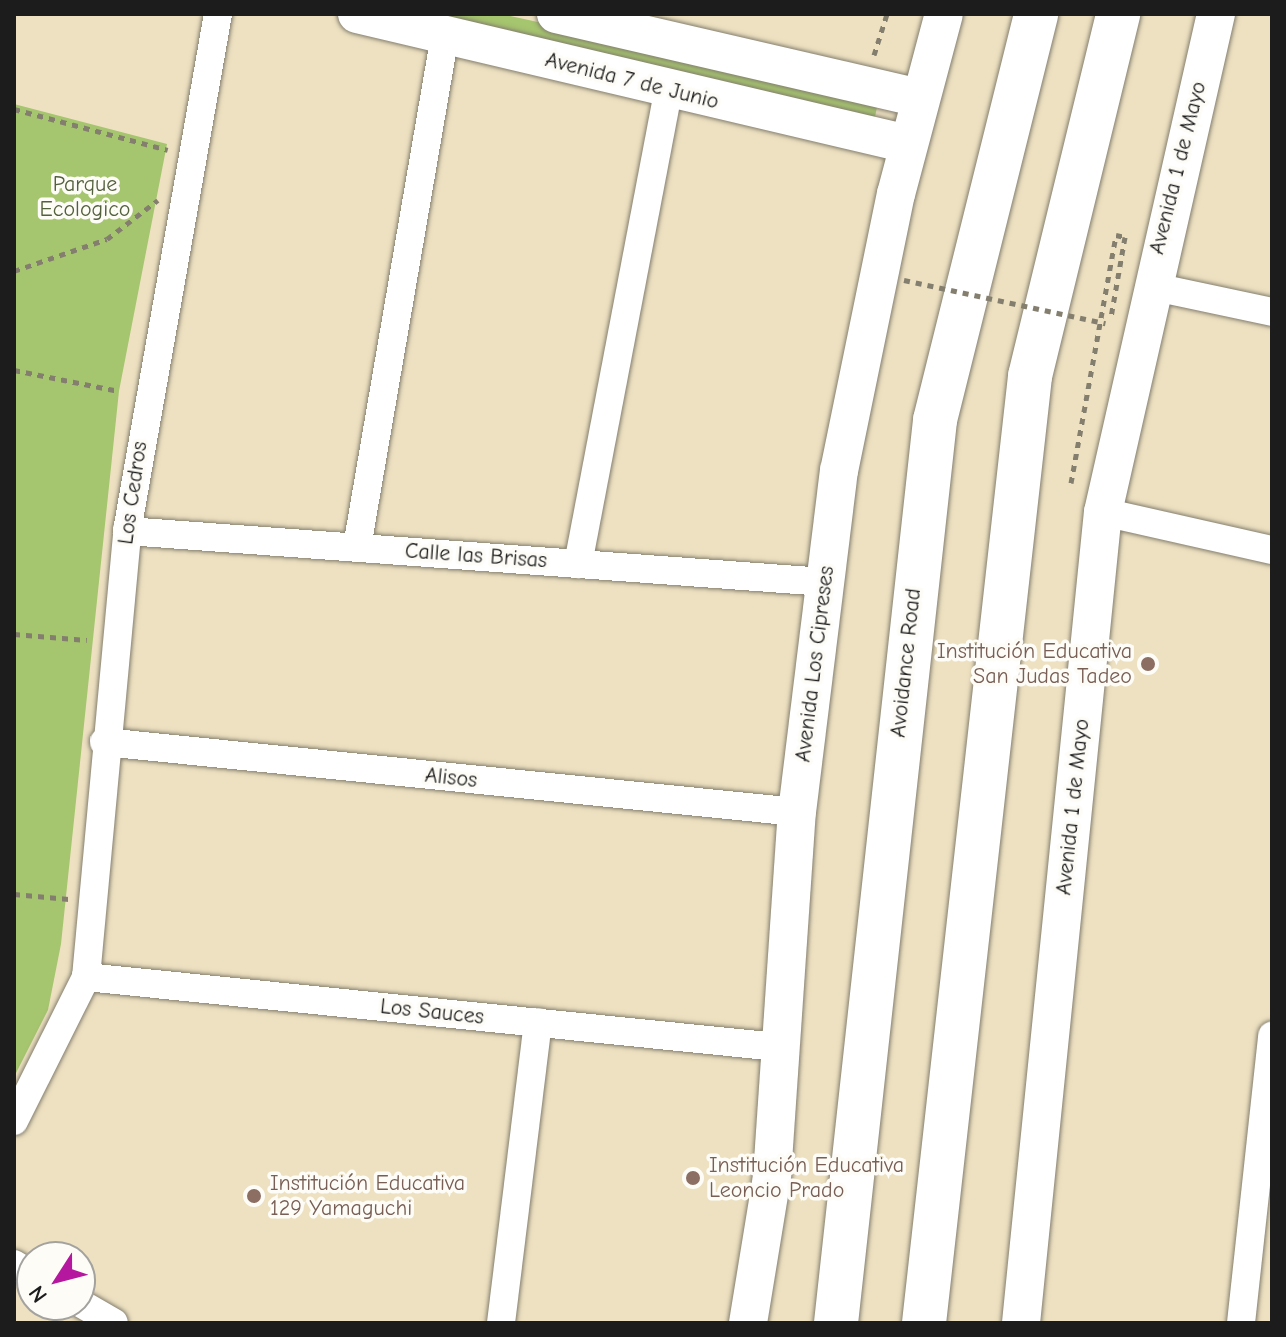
<!DOCTYPE html>
<meta charset="utf-8">
<style>
body{margin:0}
#map{position:relative;width:1286px;height:1337px;overflow:hidden;background:#ede1c1;font-family:"Comic Neue",sans-serif}
div>[style]{position:absolute}
.green>*{inset:0;background:#a5c56e}
.path>*{height:5px;margin-top:-2.5px;transform-origin:0;background:repeating-linear-gradient(90deg,#847e6e 0 6px,transparent 0 12px)}
.roads{filter:drop-shadow(0 0 2px #847e6e) drop-shadow(0 0 2px #847e6e)}
.street>*{height:28px;margin:-14px;padding:0 14px;transform-origin:14px;border-radius:14px;background:#fff}
.secondary>*{height:38px;margin:-19px;padding:0 19px;transform-origin:19px;border-radius:19px;background:#fff}
.highway>*{height:44px;margin:-22px;padding:0 22px;transform-origin:22px;border-radius:22px;background:#fff}
.path-bridge>*{height:5px;margin-top:-2.5px;transform-origin:0;background:repeating-linear-gradient(90deg,#847e6e 0 6px,transparent 0 12px)}
.dots>*{width:22px;height:22px;translate:-50% -50%;box-sizing:border-box;border:4px solid #fdfcf7;border-radius:50%}
span{translate:-50% -50%;white-space:nowrap;text-align:center;line-height:1.15;-webkit-text-stroke:7px #fdfcf7;paint-order:stroke}
.street-label{font-size:22px;color:#1c1c1c}
.park-label{font-size:22px;color:#53603d}
.education-label{font-size:22px;color:#785e54}
.right{translate:-100% -50%;text-align:right}
.left{translate:0 -50%;text-align:left}
.frame{position:absolute;inset:0;border:16px solid #1c1c1c;pointer-events:none}
.north{position:absolute;left:16px;top:1241px;width:80px;height:80px;box-sizing:border-box;background:#fdfcf7;border:2px solid #a3a29f;border-radius:50%;rotate:234deg;font-size:22px;font-weight:700;line-height:32px;text-align:center;color:#1c1c1c}
.north::after{content:'';display:block;margin:auto;width:28px;height:36px;background:#b5179e;clip-path:polygon(50% 0,100% 100%,50% 72%,0 100%)}
</style>
<div id="map">
<div class="green">
<div style="clip-path:polygon(402px 14px,501px 14px,879px 97px,874px 122px)"></div>
<div style="clip-path:polygon(14px 104px,167px 144px,119px 391px,61px 944px,48px 1010px,14px 1077px)"></div>
</div>
<div class="path">
<div style="left:874px;top:55px;width:43px;rotate:-72.4deg"></div>
<div style="left:14px;top:109px;width:159px;rotate:14.9deg"></div>
<div style="left:14px;top:271px;width:98px;rotate:-19deg"></div>
<div style="left:107px;top:239px;width:64px;rotate:-37.4deg"></div>
<div style="left:14px;top:370px;width:107px;rotate:11.3deg"></div>
<div style="left:1071px;top:483px;width:252px;rotate:-79.7deg"></div>
<div style="left:1116px;top:235px;width:9px;rotate:13deg"></div>
<div style="left:1125px;top:237px;width:81px;rotate:99.9deg"></div>
<div style="left:14px;top:634px;width:73px;rotate:4.7deg"></div>
<div style="left:14px;top:894px;width:55px;rotate:5.2deg"></div>
</div>
<div class="roads">
<div class="street">
<div style="left:1150px;top:286px;width:125px;rotate:12deg"></div>
<div style="left:1103px;top:512px;width:173px;rotate:12.7deg"></div>
<div style="left:127px;top:531px;width:700px;rotate:4.18deg"></div>
<div style="left:357px;top:547px;width:520px;rotate:-80.25deg"></div>
<div style="left:578px;top:564px;width:481px;rotate:-79.2deg"></div>
<div style="left:104px;top:742px;width:697px;rotate:5.77deg"></div>
<div style="left:86px;top:977px;width:695px;rotate:5.78deg"></div>
<div style="left:14px;top:1121px;width:161px;rotate:-63.4deg"></div>
<div style="left:86px;top:977px;width:448px;rotate:-84.7deg"></div>
<div style="left:127px;top:531px;width:525px;rotate:-80.02deg"></div>
<div style="left:14px;top:1264px;width:21px;rotate:31deg"></div>
<div style="left:80px;top:1303px;width:39px;rotate:30deg"></div>
<div style="left:501px;top:1323px;width:303px;rotate:-83deg"></div>
<div style="left:1241px;top:1323px;width:289px;rotate:-83.8deg"></div>
</div>
<div class="secondary">
<div style="left:357px;top:14px;width:566px;rotate:13.28deg"></div>
<div style="left:556px;top:14px;width:373px;rotate:13deg"></div>
<div style="left:748px;top:1323px;width:149px;rotate:-80.7deg"></div>
<div style="left:772px;top:1176px;width:365px;rotate:-86.1deg"></div>
<div style="left:797px;top:812px;width:344px;rotate:-83deg"></div>
<div style="left:839px;top:471px;width:283px;rotate:-78.4deg"></div>
<div style="left:896px;top:194px;width:186px;rotate:-75.1deg"></div>
<div style="left:1021px;top:1323px;width:815px;rotate:-84.23deg"></div>
<div style="left:1103px;top:512px;width:511px;rotate:-77.22deg"></div>
</div>
<div class="highway">
<div style="left:836px;top:1323px;width:908px;rotate:-83.74deg"></div>
<div style="left:935px;top:420px;width:418px;rotate:-76deg"></div>
<div style="left:924px;top:1323px;width:953px;rotate:-83.61deg"></div>
<div style="left:1030px;top:376px;width:373px;rotate:-76.3deg"></div>
</div>
</div>
<div class="path-bridge">
<div style="left:904px;top:280px;width:206px;rotate:12.1deg"></div>
</div>
<div class="dots">
<div style="left:1148px;top:664px;background:#8d6e63"></div>
<div style="left:693px;top:1178px;background:#8d6e63"></div>
<div style="left:254px;top:1196px;background:#8d6e63"></div>
</div>
<div class="street-label">
<span style="left:632px;top:81px;rotate:14deg">Avenida 7 de Junio</span>
<span style="left:1178px;top:168px;rotate:-76deg">Avenida 1 de Mayo</span>
<span style="left:133px;top:493px;rotate:-82deg">Los Cedros</span>
<span style="left:476px;top:556px;rotate:4deg">Calle las Brisas</span>
<span style="left:906px;top:663px;rotate:-84deg">Avoidance Road</span>
<span style="left:815px;top:664px;rotate:-83deg">Avenida Los Cipreses</span>
<span style="left:451px;top:778px;rotate:6deg">Alisos</span>
<span style="left:1073px;top:807px;rotate:-84deg">Avenida 1 de Mayo</span>
<span style="left:432px;top:1012px;rotate:6deg">Los Sauces</span>
</div>
<div class="park-label">
<span style="left:85px;top:197px">Parque<br>Ecologico</span>
</div>
<div class="education-label">
<span class="right" style="left:1132px;top:664px">Institución Educativa<br>San Judas Tadeo</span>
<span class="left" style="left:709px;top:1178px">Institución Educativa<br>Leoncio Prado</span>
<span class="left" style="left:270px;top:1196px">Institución Educativa<br>129 Yamaguchi</span>
</div>
<div class="frame"></div>
<div class="north">N</div>
</div>
